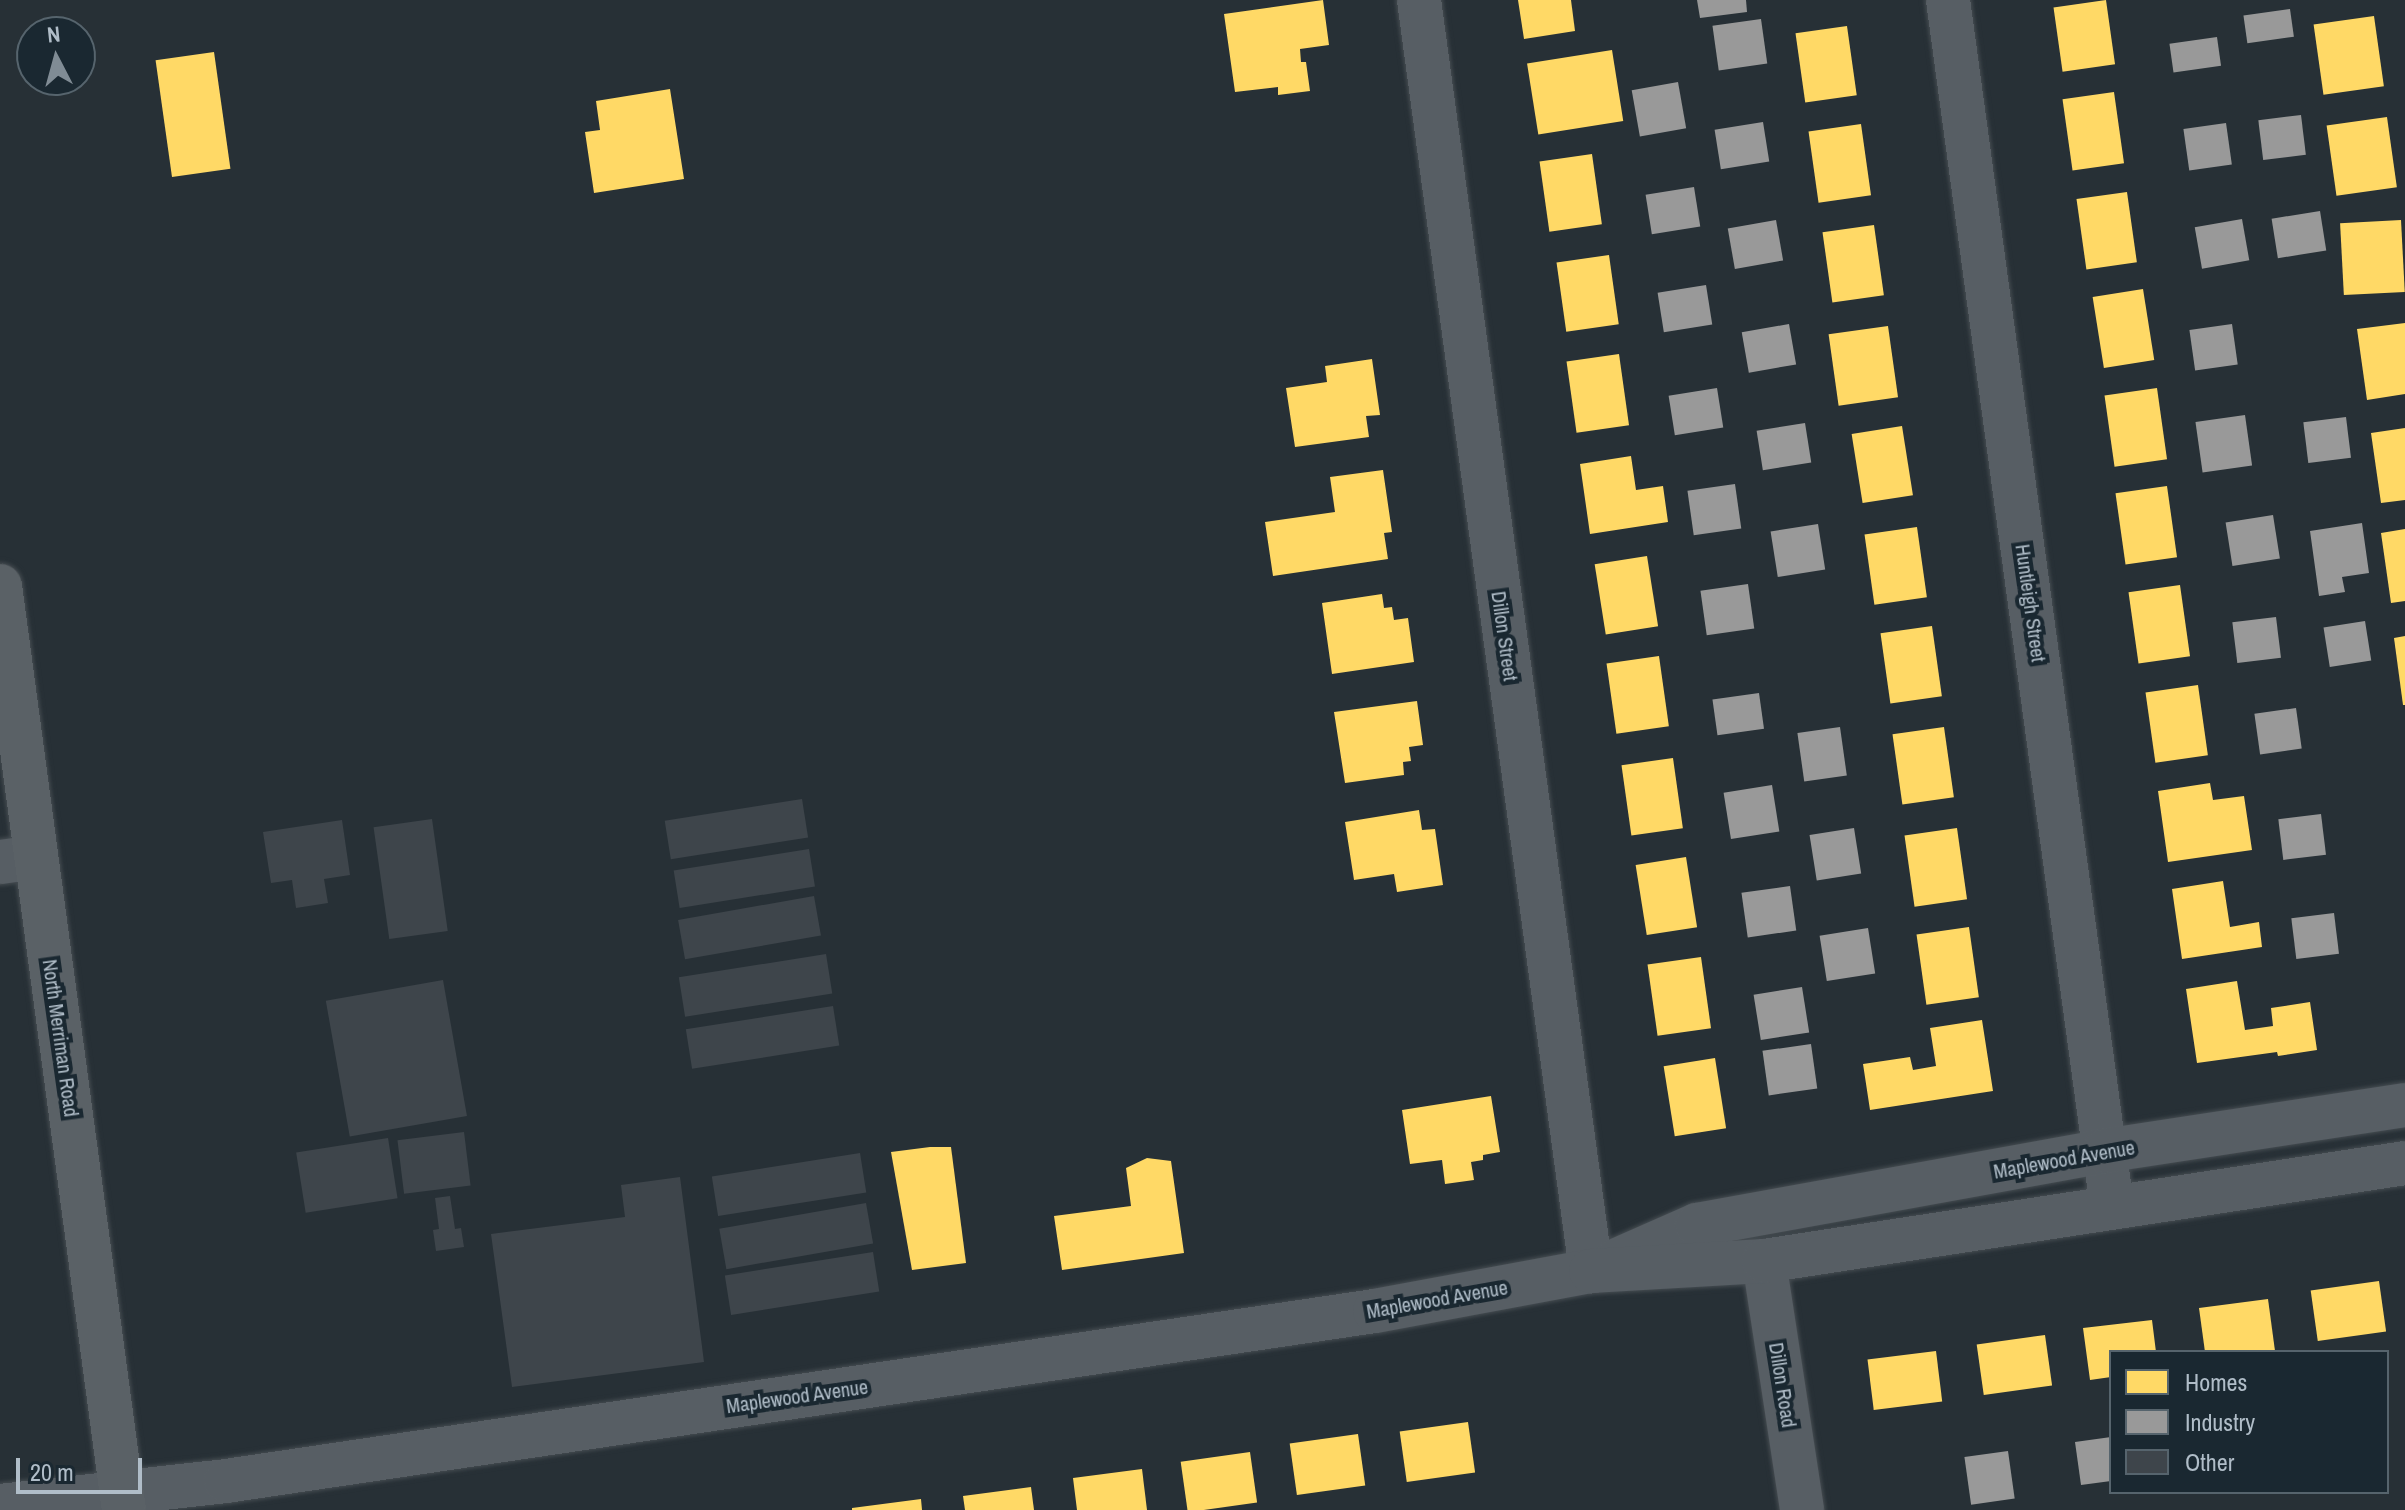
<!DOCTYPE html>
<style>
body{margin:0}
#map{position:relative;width:2405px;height:1510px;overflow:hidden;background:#273036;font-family:"Archivo Narrow",sans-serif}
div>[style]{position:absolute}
.homes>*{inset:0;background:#ffd966;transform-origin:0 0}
.industry>*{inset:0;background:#999;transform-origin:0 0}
.building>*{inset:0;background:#3e454b;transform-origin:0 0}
.roads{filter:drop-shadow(0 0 2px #454c51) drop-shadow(0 0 2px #454c51)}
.minor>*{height:44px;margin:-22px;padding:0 22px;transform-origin:22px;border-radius:22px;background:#575e64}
.major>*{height:44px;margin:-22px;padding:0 22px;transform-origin:22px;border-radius:22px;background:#5a6166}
span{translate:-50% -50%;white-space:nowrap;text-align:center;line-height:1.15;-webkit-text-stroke:8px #1a2831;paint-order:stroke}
.street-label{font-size:20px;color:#b0bdc8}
.legend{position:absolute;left:2109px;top:1350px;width:280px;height:144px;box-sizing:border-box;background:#1a2831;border:2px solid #56646d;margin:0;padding:10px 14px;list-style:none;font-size:24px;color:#b0bdc8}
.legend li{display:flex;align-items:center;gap:16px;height:40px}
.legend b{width:40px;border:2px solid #56646d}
.north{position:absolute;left:16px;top:16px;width:80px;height:80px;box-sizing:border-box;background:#1a2831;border:2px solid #56646d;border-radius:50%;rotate:354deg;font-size:22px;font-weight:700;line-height:32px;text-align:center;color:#b0bdc8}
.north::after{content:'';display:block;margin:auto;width:28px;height:36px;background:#808c95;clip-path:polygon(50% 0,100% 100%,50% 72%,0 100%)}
.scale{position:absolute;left:16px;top:1458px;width:126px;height:36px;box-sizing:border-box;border:4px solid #b0bdc8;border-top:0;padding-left:10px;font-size:24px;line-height:28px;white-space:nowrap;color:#b0bdc8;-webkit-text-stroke:6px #1a2831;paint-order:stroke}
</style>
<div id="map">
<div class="homes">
<div style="clip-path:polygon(1323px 0,1329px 45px,1300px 49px,1301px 62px,1306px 62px,1310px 91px,1278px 95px,1278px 87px,1235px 92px,1224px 14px)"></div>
<div style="clip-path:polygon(1518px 0,1571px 0,1575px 31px,1524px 39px)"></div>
<div style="left:2106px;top:0;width:65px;height:53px;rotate:82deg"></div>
<div style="left:2374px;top:16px;width:71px;height:61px;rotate:82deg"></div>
<div style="left:1847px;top:26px;width:70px;height:52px;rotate:82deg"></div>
<div style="left:1612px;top:50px;width:72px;height:86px;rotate:81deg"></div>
<div style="left:214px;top:52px;width:118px;height:59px;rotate:82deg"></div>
<div style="clip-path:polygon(670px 89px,684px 179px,594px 193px,585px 132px,600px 130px,596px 101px)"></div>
<div style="left:2114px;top:92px;width:72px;height:52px;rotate:82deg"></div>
<div style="left:2387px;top:117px;width:71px;height:61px;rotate:82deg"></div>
<div style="left:1861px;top:124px;width:72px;height:53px;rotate:82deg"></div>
<div style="left:1592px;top:154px;width:71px;height:53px;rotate:82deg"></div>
<div style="left:2127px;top:192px;width:71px;height:51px;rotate:82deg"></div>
<div style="left:2401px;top:220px;width:72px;height:61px;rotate:87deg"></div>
<div style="left:1874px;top:225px;width:71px;height:52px;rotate:82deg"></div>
<div style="left:1609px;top:255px;width:70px;height:53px;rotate:82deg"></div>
<div style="left:2143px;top:289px;width:72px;height:51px;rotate:81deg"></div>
<div style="clip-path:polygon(2405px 323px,2405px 394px,2367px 400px,2357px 329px)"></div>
<div style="left:1888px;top:326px;width:72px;height:60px;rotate:82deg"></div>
<div style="left:1619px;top:354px;width:72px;height:53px;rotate:82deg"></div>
<div style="clip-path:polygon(1372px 359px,1380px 415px,1366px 416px,1369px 437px,1295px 447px,1286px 388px,1327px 382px,1325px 366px)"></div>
<div style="left:2157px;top:388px;width:72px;height:53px;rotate:82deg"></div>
<div style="left:1902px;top:426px;width:70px;height:51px;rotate:81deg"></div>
<div style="clip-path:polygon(2405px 428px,2405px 500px,2381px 503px,2371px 433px)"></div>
<div style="clip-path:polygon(1631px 456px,1636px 490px,1663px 486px,1668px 522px,1590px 534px,1580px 464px)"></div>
<div style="clip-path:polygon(1383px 470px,1392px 532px,1384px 533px,1388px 559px,1273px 576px,1265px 522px,1335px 512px,1330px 477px)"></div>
<div style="left:2167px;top:486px;width:72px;height:52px;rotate:82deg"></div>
<div style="left:1917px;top:527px;width:71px;height:53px;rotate:82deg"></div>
<div style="clip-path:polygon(2405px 529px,2405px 601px,2391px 603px,2381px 533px)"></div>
<div style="left:1647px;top:556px;width:71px;height:53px;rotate:81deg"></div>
<div style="left:2180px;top:585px;width:72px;height:52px;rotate:82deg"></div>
<div style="clip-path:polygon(1382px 594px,1384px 608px,1392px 607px,1394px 620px,1408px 618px,1414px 662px,1332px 674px,1322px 603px)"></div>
<div style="left:1932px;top:626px;width:71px;height:52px;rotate:82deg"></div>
<div style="clip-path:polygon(2405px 636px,2405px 705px,2403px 705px,2394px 638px)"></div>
<div style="left:1659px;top:656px;width:71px;height:53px;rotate:82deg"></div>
<div style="left:2198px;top:685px;width:71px;height:53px;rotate:82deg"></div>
<div style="clip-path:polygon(1417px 701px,1423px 745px,1409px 747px,1411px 761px,1403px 762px,1404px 775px,1345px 783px,1334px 712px)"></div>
<div style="left:1944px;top:727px;width:71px;height:52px;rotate:82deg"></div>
<div style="left:1673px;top:758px;width:71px;height:52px;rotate:82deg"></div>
<div style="clip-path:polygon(2210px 783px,2213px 800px,2244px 796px,2252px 850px,2168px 862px,2158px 791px)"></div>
<div style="clip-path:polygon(1419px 810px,1422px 830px,1435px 829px,1443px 885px,1397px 892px,1394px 874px,1354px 880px,1345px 822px)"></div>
<div style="left:1957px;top:828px;width:72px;height:53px;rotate:82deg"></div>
<div style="left:1686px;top:857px;width:71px;height:51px;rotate:81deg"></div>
<div style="clip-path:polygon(2223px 881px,2230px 927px,2259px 922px,2262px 947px,2182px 959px,2172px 889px)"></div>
<div style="left:1969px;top:927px;width:71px;height:53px;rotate:82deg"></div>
<div style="left:1701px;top:957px;width:72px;height:54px;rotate:82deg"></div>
<div style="clip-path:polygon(2237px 981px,2245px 1030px,2273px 1026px,2271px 1008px,2310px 1002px,2317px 1050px,2278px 1056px,2277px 1052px,2197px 1063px,2186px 989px)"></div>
<div style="clip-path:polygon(1982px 1020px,1993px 1091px,1870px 1110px,1863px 1064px,1910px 1057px,1913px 1070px,1936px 1066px,1930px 1028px)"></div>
<div style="left:1715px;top:1058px;width:71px;height:52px;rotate:81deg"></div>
<div style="clip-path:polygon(1491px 1096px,1500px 1152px,1483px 1155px,1483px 1160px,1471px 1162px,1474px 1180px,1445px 1184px,1442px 1160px,1410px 1164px,1402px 1110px)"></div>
<div style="clip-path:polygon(930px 1147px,951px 1147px,966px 1263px,912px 1270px,891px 1152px)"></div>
<div style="clip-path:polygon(1147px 1158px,1171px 1161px,1184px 1253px,1062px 1270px,1054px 1216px,1131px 1206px,1126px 1168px)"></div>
<div style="left:2379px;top:1281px;width:51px;height:69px;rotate:82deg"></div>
<div style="clip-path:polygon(2268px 1299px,2275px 1351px,2205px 1352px,2199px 1308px)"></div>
<div style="clip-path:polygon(2152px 1320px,2156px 1352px,2111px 1352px,2111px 1377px,2090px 1380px,2083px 1328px)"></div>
<div style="left:2045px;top:1335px;width:51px;height:69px;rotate:82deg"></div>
<div style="left:1936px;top:1351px;width:51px;height:69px;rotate:83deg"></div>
<div style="left:1468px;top:1422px;width:51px;height:69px;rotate:82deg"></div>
<div style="left:1358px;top:1434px;width:52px;height:69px;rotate:82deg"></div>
<div style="left:1250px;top:1452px;width:51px;height:70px;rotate:82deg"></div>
<div style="clip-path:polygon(1142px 1469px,1147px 1510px,1077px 1510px,1073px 1478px)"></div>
<div style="clip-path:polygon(1031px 1487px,1034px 1510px,965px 1510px,963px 1496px)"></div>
<div style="clip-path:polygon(921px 1499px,922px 1510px,852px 1510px,852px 1508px)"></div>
</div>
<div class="industry">
<div style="clip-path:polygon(1697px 0,1746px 0,1747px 12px,1700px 18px)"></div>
<div style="left:2290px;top:9px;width:28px;height:47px;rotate:82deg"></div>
<div style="left:1761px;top:19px;width:45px;height:49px;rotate:82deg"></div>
<div style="left:2217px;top:37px;width:29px;height:48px;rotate:82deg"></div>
<div style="left:1678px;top:82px;width:47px;height:47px;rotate:80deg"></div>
<div style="left:2301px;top:115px;width:40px;height:43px;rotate:83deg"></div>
<div style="left:1763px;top:122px;width:40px;height:49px;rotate:81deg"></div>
<div style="left:2226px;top:123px;width:42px;height:43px;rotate:82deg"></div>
<div style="left:1694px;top:187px;width:40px;height:49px;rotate:81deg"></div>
<div style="left:2320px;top:211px;width:40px;height:49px;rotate:81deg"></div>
<div style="left:2242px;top:219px;width:42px;height:48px;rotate:80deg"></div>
<div style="left:1776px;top:220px;width:41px;height:49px;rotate:80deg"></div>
<div style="left:1706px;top:285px;width:40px;height:49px;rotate:81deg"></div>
<div style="left:1789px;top:324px;width:41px;height:48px;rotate:80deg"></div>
<div style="left:2232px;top:324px;width:41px;height:43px;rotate:82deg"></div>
<div style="left:1717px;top:388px;width:40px;height:49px;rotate:81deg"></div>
<div style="left:2245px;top:415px;width:51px;height:50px;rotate:82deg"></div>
<div style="left:2346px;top:417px;width:41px;height:43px;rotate:83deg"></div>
<div style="left:1805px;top:423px;width:40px;height:49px;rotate:81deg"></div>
<div style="left:1735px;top:484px;width:45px;height:48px;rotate:82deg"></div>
<div style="left:2273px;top:515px;width:44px;height:48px;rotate:81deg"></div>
<div style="clip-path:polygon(2362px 523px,2369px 573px,2342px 577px,2345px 592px,2319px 596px,2310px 531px)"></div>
<div style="left:1818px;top:524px;width:46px;height:48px;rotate:81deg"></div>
<div style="left:1748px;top:584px;width:45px;height:48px;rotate:82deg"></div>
<div style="left:2276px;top:617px;width:41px;height:44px;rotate:83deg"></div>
<div style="left:2365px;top:621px;width:40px;height:42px;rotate:81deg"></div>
<div style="left:1759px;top:693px;width:36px;height:47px;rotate:82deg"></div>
<div style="left:2296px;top:708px;width:41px;height:42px;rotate:82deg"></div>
<div style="left:1840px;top:727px;width:49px;height:43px;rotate:82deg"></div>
<div style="left:1772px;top:785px;width:47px;height:49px;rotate:81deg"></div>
<div style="left:2321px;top:814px;width:41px;height:43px;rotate:83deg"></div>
<div style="left:1854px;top:828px;width:46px;height:45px;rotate:81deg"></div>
<div style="left:1790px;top:886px;width:45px;height:49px;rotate:82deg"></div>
<div style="left:2334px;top:913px;width:41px;height:43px;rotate:83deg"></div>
<div style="left:1868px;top:928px;width:46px;height:49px;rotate:81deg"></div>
<div style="left:1802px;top:987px;width:46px;height:49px;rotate:81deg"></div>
<div style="left:1811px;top:1044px;width:45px;height:49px;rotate:82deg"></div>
<div style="clip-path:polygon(2111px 1437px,2111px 1481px,2081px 1485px,2075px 1442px)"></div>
<div style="left:2008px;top:1451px;width:48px;height:44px;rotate:82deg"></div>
</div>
<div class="building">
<div style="left:802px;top:799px;width:39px;height:139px;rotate:81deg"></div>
<div style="left:432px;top:819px;width:113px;height:59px;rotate:82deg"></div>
<div style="clip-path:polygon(342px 820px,350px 875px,324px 879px,328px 903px,296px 908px,292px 880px,271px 883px,263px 832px)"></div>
<div style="left:809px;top:849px;width:38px;height:137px;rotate:81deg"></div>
<div style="left:814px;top:896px;width:40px;height:138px;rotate:80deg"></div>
<div style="left:826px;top:954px;width:40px;height:149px;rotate:81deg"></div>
<div style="left:443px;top:980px;width:138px;height:119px;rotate:80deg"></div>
<div style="left:833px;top:1006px;width:40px;height:149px;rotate:81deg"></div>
<div style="left:464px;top:1132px;width:54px;height:67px;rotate:83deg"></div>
<div style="left:388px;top:1138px;width:61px;height:93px;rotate:81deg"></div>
<div style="left:860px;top:1153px;width:40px;height:150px;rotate:81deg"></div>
<div style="clip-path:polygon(680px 1177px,704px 1362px,512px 1387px,491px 1234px,625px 1217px,621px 1185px)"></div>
<div style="clip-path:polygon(450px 1196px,455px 1229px,461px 1228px,464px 1247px,436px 1251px,433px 1230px,439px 1229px,435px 1198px)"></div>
<div style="left:866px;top:1203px;width:41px;height:149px;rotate:80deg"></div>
<div style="left:873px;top:1252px;width:40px;height:150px;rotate:81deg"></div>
</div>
<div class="roads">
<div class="minor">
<div style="left:1419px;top:0;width:1283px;rotate:82.29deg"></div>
<div style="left:1948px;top:0;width:1218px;rotate:82.26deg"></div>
<div style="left:0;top:862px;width:36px;rotate:-8deg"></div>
<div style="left:1615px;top:1261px;width:90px;rotate:-23.7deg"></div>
<div style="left:1697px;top:1225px;width:414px;rotate:-10.3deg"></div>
<div style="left:2104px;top:1151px;width:304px;rotate:-8.7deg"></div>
<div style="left:1764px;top:1261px;width:252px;rotate:81.3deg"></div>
<div style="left:0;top:1506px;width:227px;rotate:-6.3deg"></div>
<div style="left:226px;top:1481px;width:1162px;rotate:-8.42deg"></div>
<div style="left:1375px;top:1311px;width:220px;rotate:-10.5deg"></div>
<div style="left:1591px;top:1271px;width:173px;rotate:-3.3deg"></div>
<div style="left:1764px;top:1261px;width:648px;rotate:-8.69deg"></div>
</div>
<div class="major">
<div style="left:0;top:586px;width:932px;rotate:82.36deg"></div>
</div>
</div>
<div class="street-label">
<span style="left:2031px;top:603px;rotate:82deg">Huntleigh Street</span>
<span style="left:1505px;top:636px;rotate:82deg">Dillon Street</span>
<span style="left:61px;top:1038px;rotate:82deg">North Merriman Road</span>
<span style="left:2064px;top:1159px;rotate:-10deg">Maplewood Avenue</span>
<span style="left:1437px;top:1299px;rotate:-10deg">Maplewood Avenue</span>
<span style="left:1783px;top:1385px;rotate:81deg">Dillon Road</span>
<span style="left:797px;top:1396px;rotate:-8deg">Maplewood Avenue</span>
</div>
<ul class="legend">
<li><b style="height:22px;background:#ffd966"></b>Homes</li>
<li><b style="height:22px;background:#999"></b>Industry</li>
<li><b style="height:22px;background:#3e454b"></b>Other</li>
</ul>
<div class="north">N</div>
<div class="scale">20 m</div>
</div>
